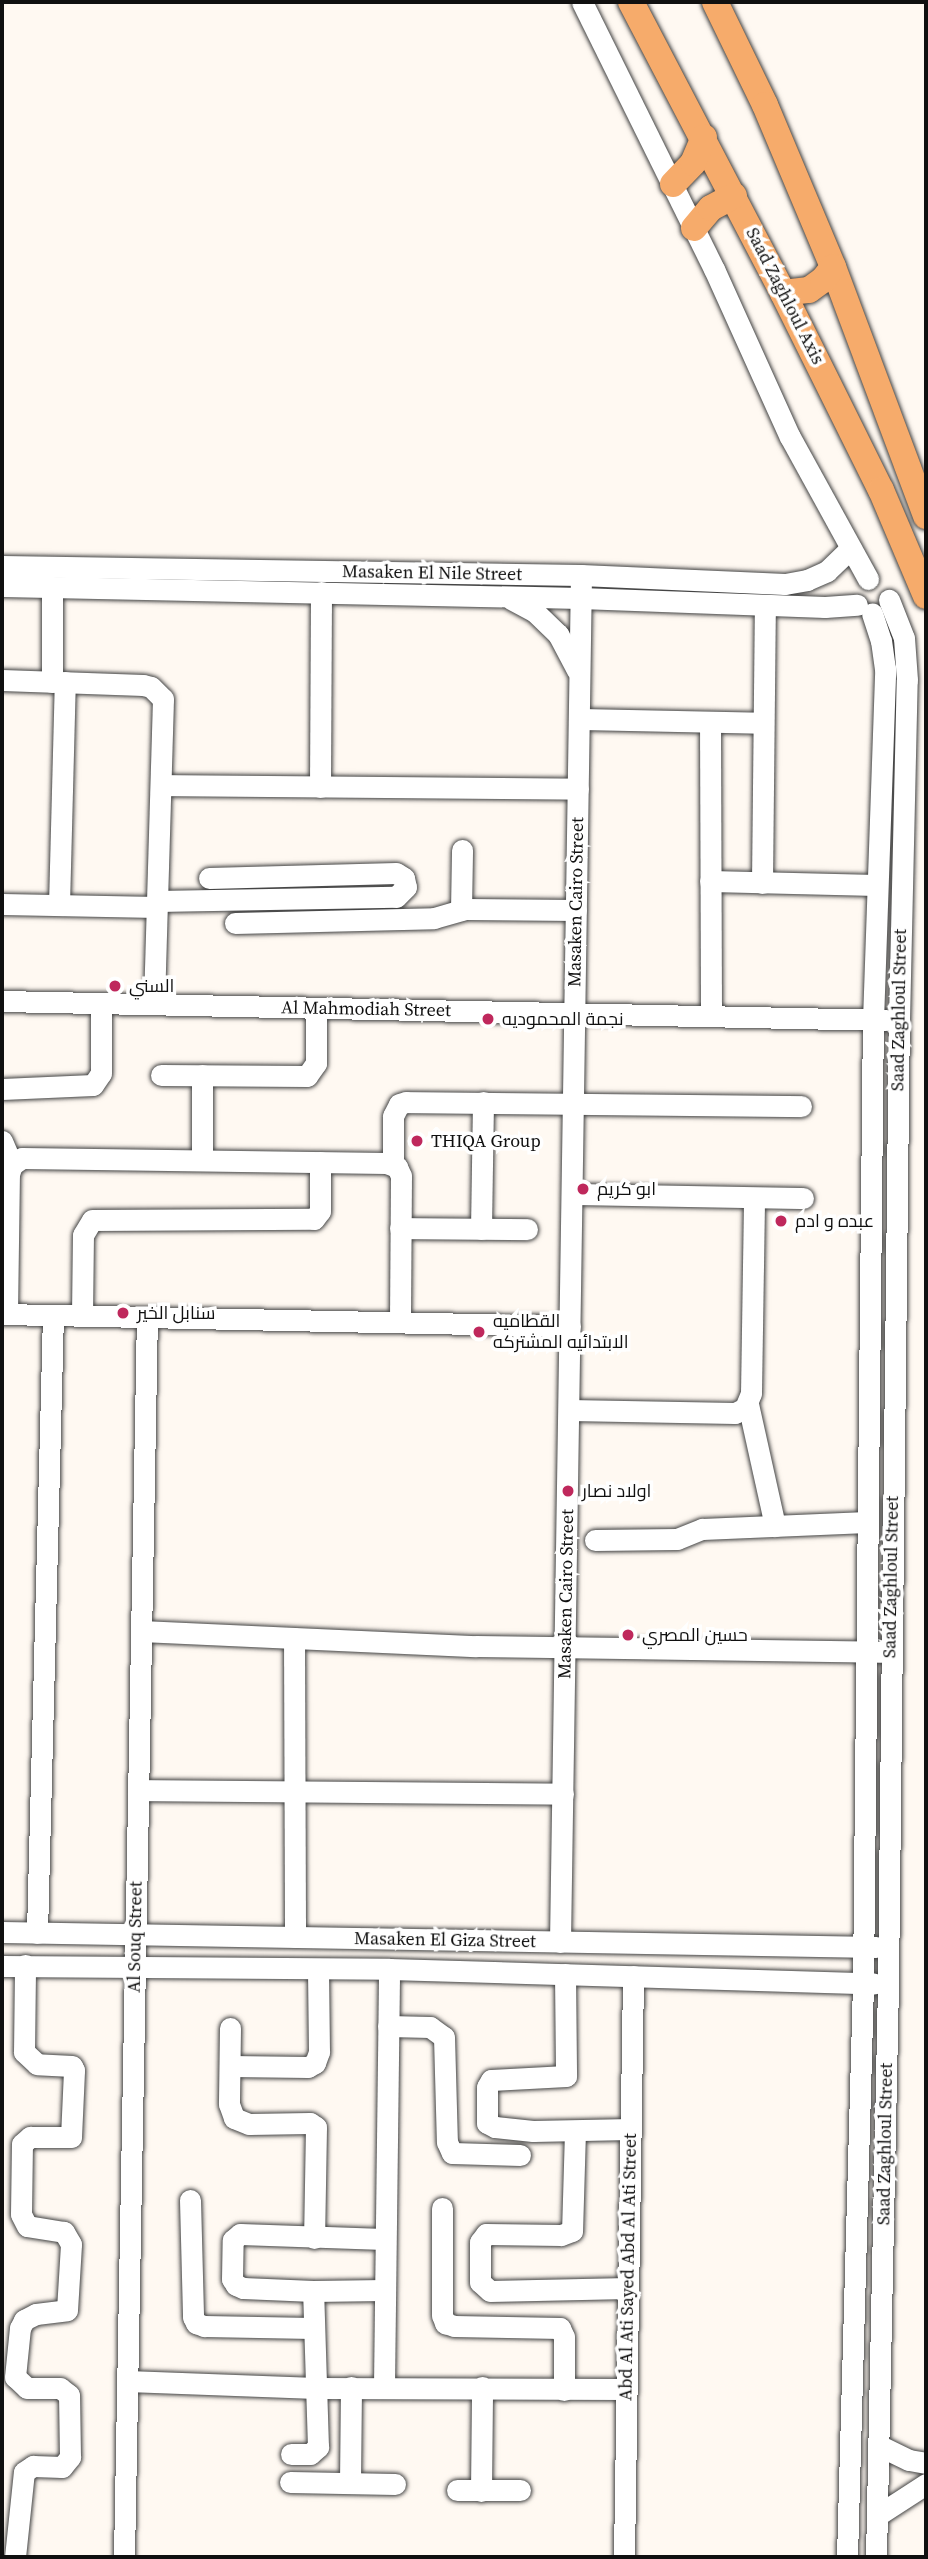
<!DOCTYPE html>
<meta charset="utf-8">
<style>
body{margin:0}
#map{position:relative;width:928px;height:2559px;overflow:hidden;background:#fff9f2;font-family:"Source Serif 4",Cairo,serif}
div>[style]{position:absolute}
.roads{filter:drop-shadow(0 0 2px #434343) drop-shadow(0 0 2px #434343)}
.minor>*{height:21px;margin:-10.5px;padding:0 10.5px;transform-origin:10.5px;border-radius:10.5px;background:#fff}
.major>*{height:26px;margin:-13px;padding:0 13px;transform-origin:13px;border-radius:13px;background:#f6ab6b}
.dots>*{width:19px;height:19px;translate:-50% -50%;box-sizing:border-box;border:4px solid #fff;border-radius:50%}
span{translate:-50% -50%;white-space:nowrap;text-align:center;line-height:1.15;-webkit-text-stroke:7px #fff;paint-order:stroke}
.street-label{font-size:18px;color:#101010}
.poi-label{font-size:18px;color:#101010}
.left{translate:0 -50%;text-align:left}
.frame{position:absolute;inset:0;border:4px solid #101010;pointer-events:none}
</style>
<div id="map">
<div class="roads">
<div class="minor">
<div style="left:582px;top:2px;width:298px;rotate:63.7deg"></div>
<div style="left:714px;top:269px;width:184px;rotate:65.7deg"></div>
<div style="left:790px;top:437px;width:162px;rotate:61.2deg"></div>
<div style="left:2px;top:566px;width:579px;rotate:0.89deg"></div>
<div style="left:581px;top:575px;width:204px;rotate:2.5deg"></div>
<div style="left:785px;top:584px;width:22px;rotate:-10deg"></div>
<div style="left:807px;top:580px;width:22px;rotate:-24deg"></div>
<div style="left:827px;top:571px;width:33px;rotate:-44deg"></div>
<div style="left:2px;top:586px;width:578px;rotate:1.19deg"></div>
<div style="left:580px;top:598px;width:245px;rotate:2.1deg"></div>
<div style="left:825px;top:607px;width:32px;rotate:-4deg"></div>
<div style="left:52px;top:587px;width:95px;rotate:90deg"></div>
<div style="left:511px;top:599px;width:27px;rotate:28deg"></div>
<div style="left:535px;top:612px;width:32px;rotate:44deg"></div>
<div style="left:558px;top:634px;width:41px;rotate:62.2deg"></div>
<div style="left:2px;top:680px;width:141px;rotate:2deg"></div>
<div style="left:143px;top:685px;width:8px;rotate:14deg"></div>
<div style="left:151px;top:687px;width:17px;rotate:45deg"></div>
<div style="left:163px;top:699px;width:305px;rotate:91.7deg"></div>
<div style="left:579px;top:719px;width:184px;rotate:1.2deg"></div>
<div style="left:710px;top:722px;width:294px;rotate:89.8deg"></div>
<div style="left:161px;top:785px;width:417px;rotate:0.5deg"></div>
<div style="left:320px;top:787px;width:195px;rotate:-89.7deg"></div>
<div style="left:710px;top:881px;width:166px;rotate:1.4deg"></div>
<div style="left:762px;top:883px;width:278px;rotate:-89.4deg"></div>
<div style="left:157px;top:901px;width:239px;rotate:-1deg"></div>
<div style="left:396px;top:897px;width:14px;rotate:-45deg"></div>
<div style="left:406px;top:887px;width:9px;rotate:-103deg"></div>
<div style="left:404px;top:878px;width:9px;rotate:-148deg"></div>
<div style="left:396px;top:873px;width:187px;rotate:178.5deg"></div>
<div style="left:2px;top:904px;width:155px;rotate:1.1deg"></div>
<div style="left:59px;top:905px;width:223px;rotate:-88.5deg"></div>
<div style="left:461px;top:910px;width:60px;rotate:-89deg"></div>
<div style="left:235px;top:923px;width:199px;rotate:-1.4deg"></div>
<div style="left:434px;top:918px;width:33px;rotate:-16deg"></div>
<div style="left:466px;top:909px;width:110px;rotate:0.5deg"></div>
<div style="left:2px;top:1001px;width:884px;rotate:1.23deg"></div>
<div style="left:161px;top:1075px;width:146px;rotate:0.4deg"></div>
<div style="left:307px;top:1076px;width:16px;rotate:-55deg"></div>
<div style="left:316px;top:1063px;width:55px;rotate:-90deg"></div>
<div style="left:2px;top:1089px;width:91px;rotate:-2.5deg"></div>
<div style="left:93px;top:1085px;width:14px;rotate:-56deg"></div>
<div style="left:101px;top:1073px;width:70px;rotate:-90deg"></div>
<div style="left:2px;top:1141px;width:26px;rotate:67deg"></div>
<div style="left:202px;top:1160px;width:85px;rotate:-90deg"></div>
<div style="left:393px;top:1164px;width:48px;rotate:-90deg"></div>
<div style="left:393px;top:1116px;width:13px;rotate:-63deg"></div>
<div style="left:399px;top:1104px;width:7px;rotate:-16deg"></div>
<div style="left:406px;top:1102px;width:395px;rotate:0.6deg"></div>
<div style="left:572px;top:1194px;width:231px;rotate:1deg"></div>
<div style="left:400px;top:1228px;width:127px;rotate:0.5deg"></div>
<div style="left:481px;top:1229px;width:127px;rotate:-89.1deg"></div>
<div style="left:2px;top:1314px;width:568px;rotate:1.21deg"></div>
<div style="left:7px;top:1314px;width:140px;rotate:-89.2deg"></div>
<div style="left:9px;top:1174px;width:9px;rotate:-72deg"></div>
<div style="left:12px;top:1165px;width:12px;rotate:-35deg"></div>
<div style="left:22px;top:1158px;width:364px;rotate:0.8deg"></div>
<div style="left:386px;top:1163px;width:12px;rotate:20deg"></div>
<div style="left:397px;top:1167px;width:10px;rotate:66deg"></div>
<div style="left:401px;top:1176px;width:146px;rotate:90.4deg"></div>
<div style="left:82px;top:1315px;width:80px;rotate:-89.3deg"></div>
<div style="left:83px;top:1235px;width:17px;rotate:-59deg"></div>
<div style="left:92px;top:1220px;width:222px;rotate:-0.3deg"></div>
<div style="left:314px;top:1219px;width:10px;rotate:-53deg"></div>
<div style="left:320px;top:1211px;width:49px;rotate:-90deg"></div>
<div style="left:748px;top:1404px;width:125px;rotate:77.5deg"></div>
<div style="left:569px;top:1410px;width:166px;rotate:1deg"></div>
<div style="left:735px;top:1413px;width:11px;rotate:-27deg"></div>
<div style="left:745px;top:1408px;width:16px;rotate:-68deg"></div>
<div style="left:751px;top:1393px;width:195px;rotate:-89.1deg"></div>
<div style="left:595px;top:1540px;width:82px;rotate:-0.7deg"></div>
<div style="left:677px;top:1539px;width:27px;rotate:-22deg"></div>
<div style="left:702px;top:1529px;width:165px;rotate:-2.4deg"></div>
<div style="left:141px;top:1631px;width:335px;rotate:2.6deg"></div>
<div style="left:476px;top:1646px;width:405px;rotate:0.8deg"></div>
<div style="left:294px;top:1638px;width:299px;rotate:89.8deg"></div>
<div style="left:138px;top:1790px;width:425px;rotate:0.5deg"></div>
<div style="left:2px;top:1932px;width:874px;rotate:0.98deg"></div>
<div style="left:37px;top:1933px;width:618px;rotate:-88.52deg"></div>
<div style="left:560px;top:1942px;width:1367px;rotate:-89.12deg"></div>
<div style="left:2px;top:1966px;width:387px;rotate:0.4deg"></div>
<div style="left:389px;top:1969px;width:485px;rotate:1.7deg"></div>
<div style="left:565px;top:1974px;width:102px;rotate:89.4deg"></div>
<div style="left:566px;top:2076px;width:75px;rotate:176.9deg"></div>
<div style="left:491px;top:2080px;width:8px;rotate:120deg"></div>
<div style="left:487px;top:2087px;width:36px;rotate:90deg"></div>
<div style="left:487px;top:2123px;width:9px;rotate:27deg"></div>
<div style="left:495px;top:2127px;width:38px;rotate:6deg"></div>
<div style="left:533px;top:2131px;width:98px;rotate:-1.2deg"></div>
<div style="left:388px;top:2026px;width:42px;rotate:1.4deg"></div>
<div style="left:430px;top:2027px;width:17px;rotate:36deg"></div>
<div style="left:444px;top:2037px;width:105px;rotate:88.4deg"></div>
<div style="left:447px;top:2142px;width:12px;rotate:66deg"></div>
<div style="left:452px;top:2153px;width:68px;rotate:1.7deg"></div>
<div style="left:230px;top:2028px;width:76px;rotate:90.8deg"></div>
<div style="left:229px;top:2104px;width:15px;rotate:70deg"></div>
<div style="left:234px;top:2118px;width:16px;rotate:22deg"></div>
<div style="left:249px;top:2124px;width:61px;rotate:-0.9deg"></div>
<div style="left:310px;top:2123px;width:7px;rotate:34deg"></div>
<div style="left:316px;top:2127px;width:111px;rotate:91deg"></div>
<div style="left:230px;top:2066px;width:78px;rotate:0.7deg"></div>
<div style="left:308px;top:2067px;width:8px;rotate:-30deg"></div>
<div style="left:315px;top:2063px;width:12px;rotate:-70deg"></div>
<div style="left:319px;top:2052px;width:83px;rotate:-90.7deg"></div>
<div style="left:575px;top:2131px;width:100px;rotate:91.7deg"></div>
<div style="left:572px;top:2231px;width:12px;rotate:160deg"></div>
<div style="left:561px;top:2235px;width:75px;rotate:-179.2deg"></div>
<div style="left:486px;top:2234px;width:10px;rotate:127deg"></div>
<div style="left:480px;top:2242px;width:40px;rotate:90deg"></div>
<div style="left:480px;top:2282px;width:13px;rotate:42deg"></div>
<div style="left:490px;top:2291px;width:138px;rotate:-1.2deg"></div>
<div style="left:190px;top:2200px;width:117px;rotate:88.5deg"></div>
<div style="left:193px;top:2317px;width:7px;rotate:63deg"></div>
<div style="left:196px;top:2323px;width:9px;rotate:21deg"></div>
<div style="left:204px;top:2326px;width:108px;rotate:1.1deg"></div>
<div style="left:442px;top:2208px;width:107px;rotate:90deg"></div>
<div style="left:442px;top:2315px;width:9px;rotate:69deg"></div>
<div style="left:445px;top:2323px;width:9px;rotate:18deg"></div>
<div style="left:454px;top:2326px;width:106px;rotate:1.1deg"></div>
<div style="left:560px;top:2328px;width:10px;rotate:66deg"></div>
<div style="left:564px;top:2337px;width:53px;rotate:90deg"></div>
<div style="left:384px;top:2290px;width:71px;rotate:179.2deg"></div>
<div style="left:313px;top:2291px;width:70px;rotate:-177.5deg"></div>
<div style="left:243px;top:2288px;width:8px;rotate:-157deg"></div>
<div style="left:236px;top:2285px;width:7px;rotate:-124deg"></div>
<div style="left:232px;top:2279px;width:39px;rotate:-89deg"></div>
<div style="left:233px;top:2240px;width:9px;rotate:-41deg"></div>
<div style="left:240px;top:2234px;width:144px;rotate:2deg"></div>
<div style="left:127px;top:2381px;width:189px;rotate:2.1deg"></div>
<div style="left:316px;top:2388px;width:310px;rotate:0.2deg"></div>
<div style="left:384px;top:2386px;width:417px;rotate:-89.3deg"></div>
<div style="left:880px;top:2446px;width:32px;rotate:26deg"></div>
<div style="left:909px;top:2460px;width:17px;rotate:10deg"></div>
<div style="left:291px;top:2454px;width:19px"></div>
<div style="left:310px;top:2454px;width:11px;rotate:-41deg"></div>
<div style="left:318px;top:2447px;width:156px;rotate:-91.8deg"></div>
<div style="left:290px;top:2482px;width:105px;rotate:1.1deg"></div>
<div style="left:350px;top:2483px;width:96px;rotate:-89.4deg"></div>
<div style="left:457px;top:2490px;width:63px"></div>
<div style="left:481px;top:2491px;width:104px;rotate:-89.4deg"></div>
<div style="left:878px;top:2515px;width:57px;rotate:-32.9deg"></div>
<div style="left:15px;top:2557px;width:85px;rotate:-84deg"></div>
<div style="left:24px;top:2472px;width:11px;rotate:-34deg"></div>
<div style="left:33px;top:2466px;width:29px;rotate:2deg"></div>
<div style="left:62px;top:2467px;width:13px;rotate:-51deg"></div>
<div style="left:70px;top:2457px;width:62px;rotate:-90.9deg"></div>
<div style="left:69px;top:2395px;width:11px;rotate:-142deg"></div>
<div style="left:60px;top:2388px;width:33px;rotate:180deg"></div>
<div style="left:27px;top:2388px;width:16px;rotate:-137deg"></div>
<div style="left:15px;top:2377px;width:49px;rotate:-84.2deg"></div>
<div style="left:20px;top:2328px;width:9px;rotate:-63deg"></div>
<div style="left:24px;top:2320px;width:13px;rotate:-27deg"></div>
<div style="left:36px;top:2314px;width:31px;rotate:-7deg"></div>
<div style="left:67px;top:2310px;width:66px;rotate:-86.5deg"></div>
<div style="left:71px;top:2244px;width:14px;rotate:-120deg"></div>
<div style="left:64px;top:2232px;width:37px;rotate:-171deg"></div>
<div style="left:27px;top:2226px;width:13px;rotate:-117deg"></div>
<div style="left:21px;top:2214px;width:70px;rotate:-89.2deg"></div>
<div style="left:22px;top:2144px;width:11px;rotate:-41deg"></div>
<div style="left:30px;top:2137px;width:41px"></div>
<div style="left:71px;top:2137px;width:67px;rotate:-87.4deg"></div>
<div style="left:74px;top:2070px;width:4px;rotate:-117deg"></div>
<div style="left:72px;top:2066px;width:35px;rotate:-177deg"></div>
<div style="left:37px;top:2064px;width:18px;rotate:-137deg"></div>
<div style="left:24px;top:2052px;width:87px;rotate:-89.3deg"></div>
<div style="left:124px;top:2557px;width:1240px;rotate:-88.94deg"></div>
<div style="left:624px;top:2557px;width:581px;rotate:-89.11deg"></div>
<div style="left:847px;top:2557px;width:574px;rotate:-88.4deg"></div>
<div style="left:863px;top:1983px;width:963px;rotate:-89.41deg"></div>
<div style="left:873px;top:1020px;width:351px;rotate:-88deg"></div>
<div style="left:885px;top:669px;width:28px;rotate:-98deg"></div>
<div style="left:881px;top:641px;width:29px;rotate:-108deg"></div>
<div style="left:876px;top:2557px;width:574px;rotate:-88.8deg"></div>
<div style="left:888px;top:1983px;width:963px;rotate:-89.35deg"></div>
<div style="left:899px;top:1020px;width:340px;rotate:-88.7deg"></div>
<div style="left:907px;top:680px;width:42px;rotate:-94.1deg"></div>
<div style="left:904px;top:638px;width:41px;rotate:-111.5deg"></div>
</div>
<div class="major">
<div style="left:631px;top:2px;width:328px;rotate:62.4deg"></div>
<div style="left:783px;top:293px;width:220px;rotate:63.6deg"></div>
<div style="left:881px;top:490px;width:115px;rotate:67deg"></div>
<div style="left:715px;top:2px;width:114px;rotate:64.1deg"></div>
<div style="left:765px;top:105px;width:176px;rotate:67.2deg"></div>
<div style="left:833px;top:267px;width:266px;rotate:69.5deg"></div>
<div style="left:673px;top:184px;width:29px;rotate:-46deg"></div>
<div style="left:693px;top:163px;width:28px;rotate:-67deg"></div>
<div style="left:694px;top:228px;width:26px;rotate:-50deg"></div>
<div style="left:711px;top:208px;width:26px;rotate:-28deg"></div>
<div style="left:783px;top:293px;width:26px;rotate:-7deg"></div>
<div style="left:809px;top:290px;width:17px;rotate:-36deg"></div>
<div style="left:823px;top:280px;width:16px;rotate:-52deg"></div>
</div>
</div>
<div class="dots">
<div style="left:115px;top:986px;background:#bf285c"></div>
<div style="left:488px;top:1019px;background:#bf285c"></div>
<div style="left:417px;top:1141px;background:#bf285c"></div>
<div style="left:583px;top:1189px;background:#bf285c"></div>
<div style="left:781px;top:1221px;background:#bf285c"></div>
<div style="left:123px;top:1313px;background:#bf285c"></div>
<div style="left:479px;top:1332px;background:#bf285c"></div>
<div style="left:568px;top:1491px;background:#bf285c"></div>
<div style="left:628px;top:1635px;background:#bf285c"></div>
</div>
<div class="street-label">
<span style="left:785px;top:296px;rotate:63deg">Saad Zaghloul Axis</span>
<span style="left:432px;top:573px;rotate:1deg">Masaken El Nile Street</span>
<span style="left:576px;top:902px;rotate:-89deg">Masaken Cairo Street</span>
<span style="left:366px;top:1009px;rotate:1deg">Al Mahmodiah Street</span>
<span style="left:899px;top:1010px;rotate:-89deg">Saad Zaghloul Street</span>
<span style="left:891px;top:1577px;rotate:-89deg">Saad Zaghloul Street</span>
<span style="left:566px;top:1594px;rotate:-89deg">Masaken Cairo Street</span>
<span style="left:135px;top:1937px;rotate:-89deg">Al Souq Street</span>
<span style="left:445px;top:1940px;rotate:1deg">Masaken El Giza Street</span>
<span style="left:885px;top:2144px;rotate:-89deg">Saad Zaghloul Street</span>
<span style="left:628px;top:2267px;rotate:-89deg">Abd Al Ati Sayed Abd Al Ati Street</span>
</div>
<div class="poi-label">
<span class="left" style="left:129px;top:986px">السني</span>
<span class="left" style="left:502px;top:1019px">نجمة المحموديه</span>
<span class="left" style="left:431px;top:1141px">THIQA Group</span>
<span class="left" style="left:597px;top:1189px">ابو كريم</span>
<span class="left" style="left:795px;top:1221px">عبده و ادم</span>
<span class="left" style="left:137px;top:1313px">سنابل الخير</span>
<span class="left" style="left:493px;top:1332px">القطاميه<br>الابتدائيه المشتركه</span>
<span class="left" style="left:582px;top:1491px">اولاد نصار</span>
<span class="left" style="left:642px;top:1635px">حسين المصري</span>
</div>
<div class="frame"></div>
</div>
